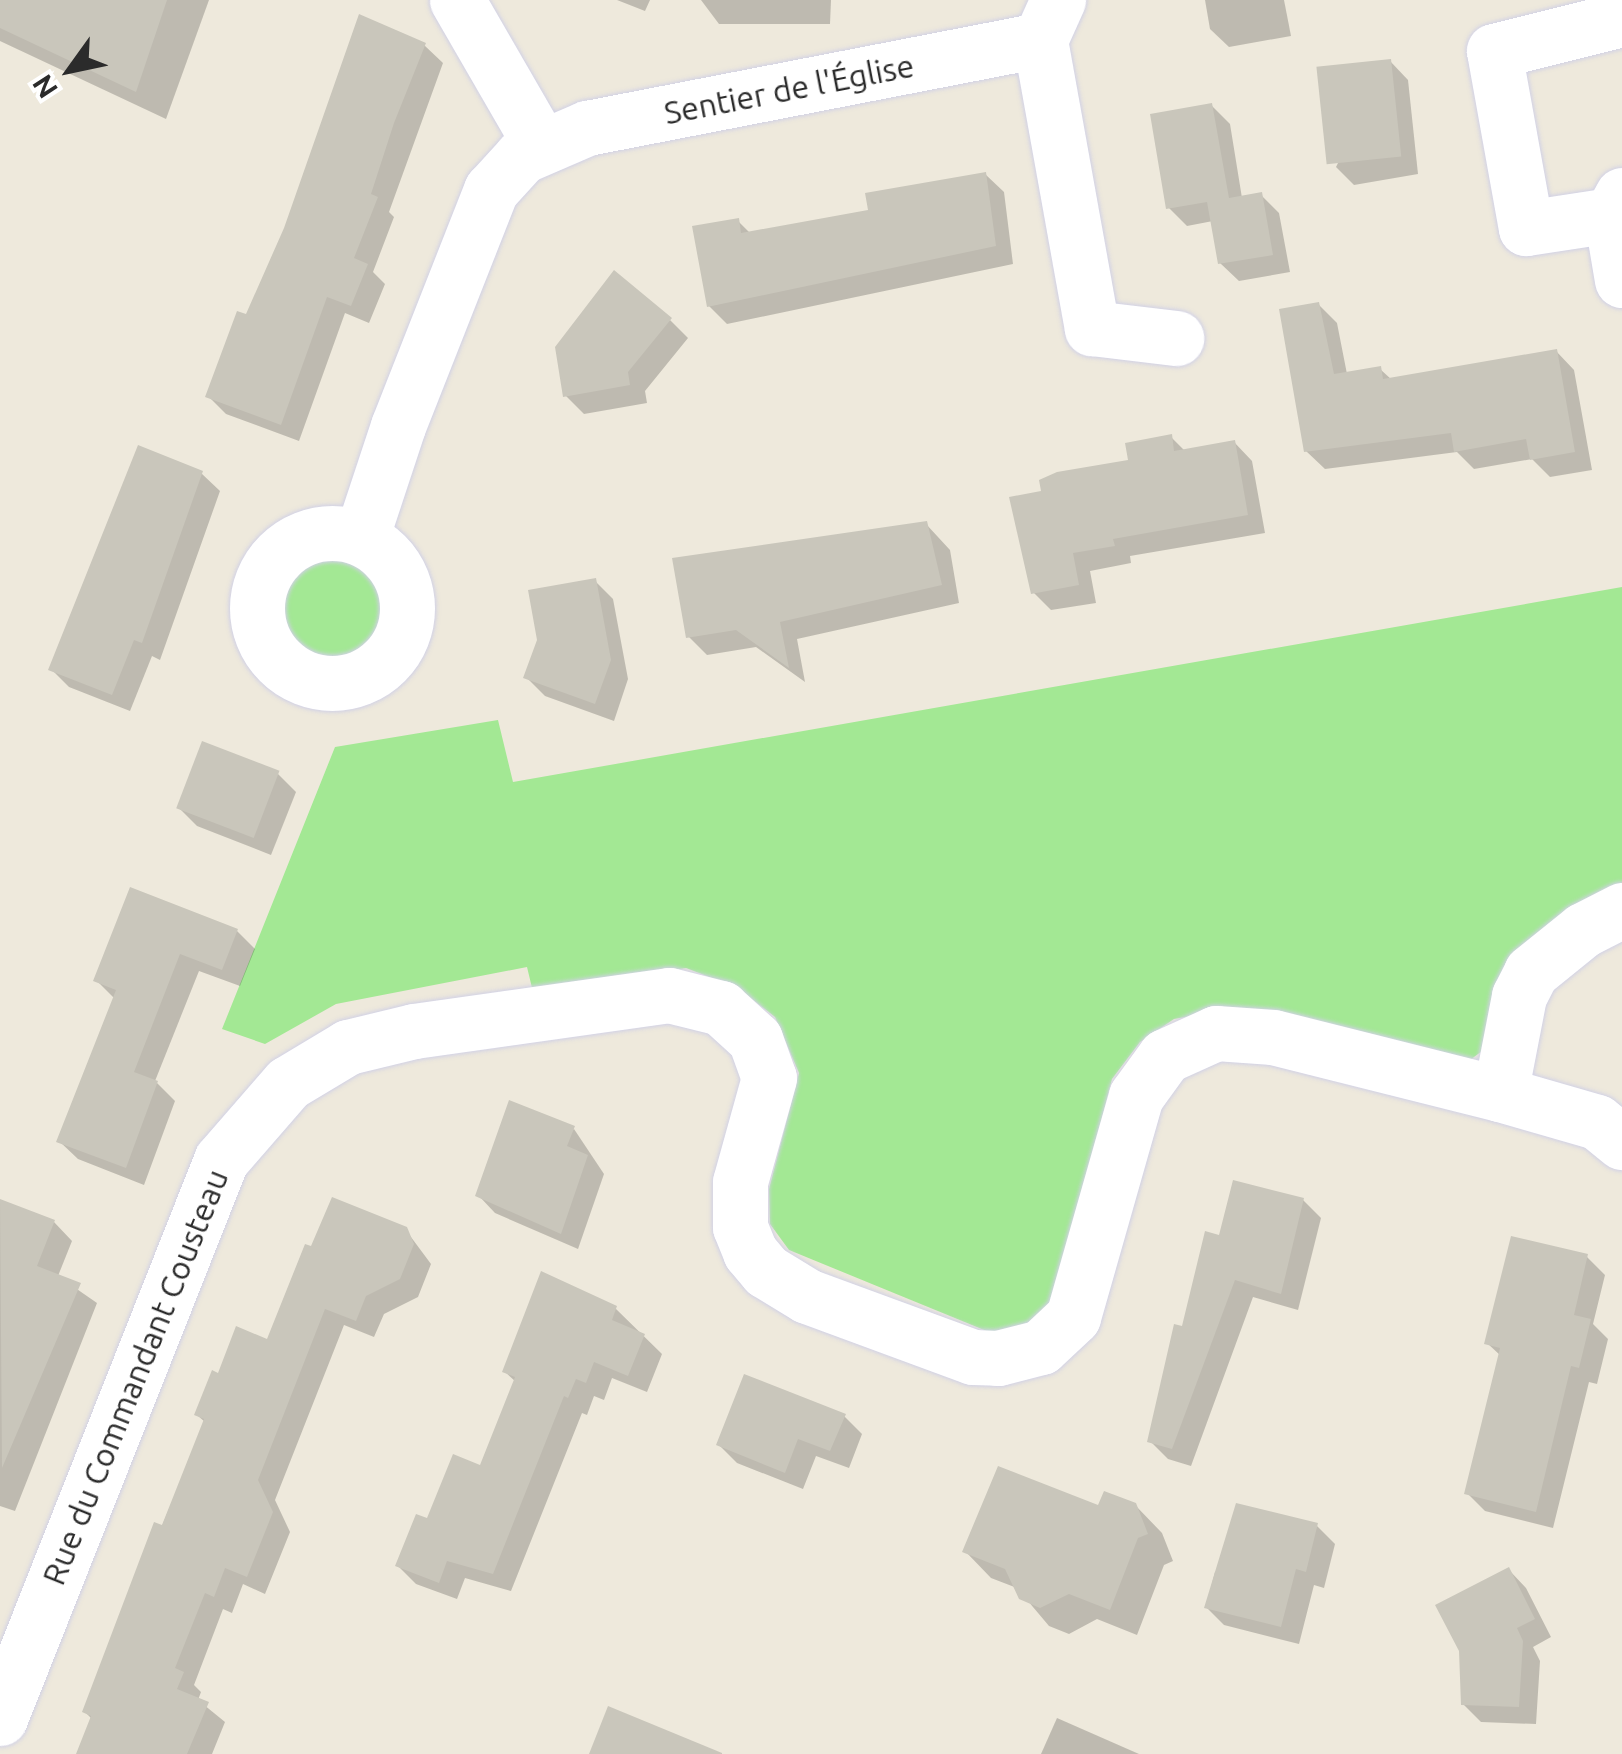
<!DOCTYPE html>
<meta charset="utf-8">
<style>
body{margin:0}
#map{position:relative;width:1622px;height:1754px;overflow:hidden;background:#eee9dc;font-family:Ubuntu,sans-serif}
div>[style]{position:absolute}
.green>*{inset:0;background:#a3e894}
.round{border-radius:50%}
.shadow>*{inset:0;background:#0003}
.building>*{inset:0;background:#c9c6bb;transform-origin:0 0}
.roads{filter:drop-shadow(0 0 2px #d1d1e5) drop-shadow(0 0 2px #d1d1e5)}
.minor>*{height:55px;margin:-27.5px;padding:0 27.5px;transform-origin:27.5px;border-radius:27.5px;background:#fff}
.minor>.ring{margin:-27.5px;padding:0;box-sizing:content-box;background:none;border:55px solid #fff;border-radius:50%}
span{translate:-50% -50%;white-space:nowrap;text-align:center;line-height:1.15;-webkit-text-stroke:9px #fff;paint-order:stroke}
.street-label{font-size:32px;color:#2b2b2b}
.north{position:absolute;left:20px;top:20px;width:100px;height:100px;-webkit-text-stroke:8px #fff;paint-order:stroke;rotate:237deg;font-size:28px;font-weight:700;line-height:40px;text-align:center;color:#2b2b2b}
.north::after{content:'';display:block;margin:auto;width:35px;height:45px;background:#2b2b2b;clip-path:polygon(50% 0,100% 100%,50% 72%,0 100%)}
</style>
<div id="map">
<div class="green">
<div class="round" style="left:272px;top:548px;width:120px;height:120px"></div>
<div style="clip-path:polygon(1622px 587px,1622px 889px,1494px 1042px,1466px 1063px,1235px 1008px,1174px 1019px,1140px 1042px,1112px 1079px,1060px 1284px,1049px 1310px,1014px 1332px,989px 1332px,789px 1250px,770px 1224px,769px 1189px,799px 1073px,775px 1017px,738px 988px,686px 968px,533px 992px,527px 967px,336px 1004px,265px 1044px,222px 1029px,335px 747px,498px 720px,513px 782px)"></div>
</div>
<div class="shadow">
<div style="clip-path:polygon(0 0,209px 0,166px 119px,0 41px)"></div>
<div style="clip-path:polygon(617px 0,650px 0,645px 11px)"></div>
<div style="clip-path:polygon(701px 0,831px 0,830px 24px,719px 24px)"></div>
<div style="clip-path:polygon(1205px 0,1284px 0,1291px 36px,1229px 47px,1210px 29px)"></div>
<div style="clip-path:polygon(424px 45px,443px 63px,389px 212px,394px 217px,373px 272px,385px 284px,369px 323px,345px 313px,299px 441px,226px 414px,208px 396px,247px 318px)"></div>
<div style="clip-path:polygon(1390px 61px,1408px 80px,1418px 174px,1354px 185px,1336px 167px)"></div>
<div style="clip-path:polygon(1212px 106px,1230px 124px,1242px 198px,1261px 195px,1279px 213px,1290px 272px,1239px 281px,1220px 263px,1213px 221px,1187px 226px,1169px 208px)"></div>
<div style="clip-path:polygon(985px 174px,1004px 192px,1013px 264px,727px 324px,709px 306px,738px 221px,751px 234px,871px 212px)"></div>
<div style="clip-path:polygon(1318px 304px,1337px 323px,1347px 374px,1380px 369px,1392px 380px,1556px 351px,1574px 370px,1592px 470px,1550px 477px,1532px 459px,1474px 469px,1457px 452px,1325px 469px,1306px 451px)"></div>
<div style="clip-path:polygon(670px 320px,688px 338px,645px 391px,647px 403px,584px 414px,566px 396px)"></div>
<div style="clip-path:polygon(1171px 437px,1185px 451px,1234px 442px,1252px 461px,1265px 533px,1130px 556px,1131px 563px,1090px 571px,1096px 603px,1051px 610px,1033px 592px,1044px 493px,1130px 462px)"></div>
<div style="clip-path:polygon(201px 473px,220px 491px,160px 660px,152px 656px,130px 711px,69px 687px,51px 669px)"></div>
<div style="clip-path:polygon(926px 524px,950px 550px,959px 603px,797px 639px,805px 682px,756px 647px,707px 655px,689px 637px)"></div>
<div style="clip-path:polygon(595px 581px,613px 599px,628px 679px,614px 721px,545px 696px,526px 677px,539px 641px)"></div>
<div style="clip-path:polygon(278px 774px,296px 792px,271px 855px,197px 826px,179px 808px)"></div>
<div style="clip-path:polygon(237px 931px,255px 949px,240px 986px,199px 971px,155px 1081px,175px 1101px,144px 1185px,78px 1159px,59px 1141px,115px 999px,96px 980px)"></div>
<div style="clip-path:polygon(574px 1129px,604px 1174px,578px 1249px,495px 1213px,478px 1195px)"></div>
<div style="clip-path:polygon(1303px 1200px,1321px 1218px,1298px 1310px,1253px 1297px,1191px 1466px,1168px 1459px,1150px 1441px,1183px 1329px,1221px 1238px)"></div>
<div style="clip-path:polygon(0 1202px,54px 1222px,72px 1241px,58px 1276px,97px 1303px,15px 1511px,0 1506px)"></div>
<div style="clip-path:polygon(405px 1229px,431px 1264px,418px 1297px,384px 1314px,374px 1337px,344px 1325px,275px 1500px,290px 1532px,265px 1594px,243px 1584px,232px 1613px,223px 1609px,194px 1685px,201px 1692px,198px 1700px,225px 1722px,212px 1754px,79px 1754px,92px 1719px,85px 1712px,205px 1422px,197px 1415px,220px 1376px,269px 1342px,313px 1249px)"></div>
<div style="clip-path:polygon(1587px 1257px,1605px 1275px,1593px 1324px,1608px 1339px,1597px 1384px,1589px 1382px,1553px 1528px,1485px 1511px,1467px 1493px,1501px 1356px,1487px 1343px)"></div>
<div style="clip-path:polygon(615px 1308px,662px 1354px,647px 1392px,612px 1378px,604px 1400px,594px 1396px,587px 1415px,582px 1413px,511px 1591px,465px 1578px,457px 1599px,416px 1584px,398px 1566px,429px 1521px,481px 1468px,516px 1382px,504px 1371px)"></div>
<div style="clip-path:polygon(844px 1416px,862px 1434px,849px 1468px,816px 1456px,803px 1489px,737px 1463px,718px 1444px)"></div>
<div style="clip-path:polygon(1135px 1505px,1162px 1533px,1173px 1561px,1164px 1565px,1137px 1635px,1097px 1619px,1069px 1634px,1049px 1626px,1017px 1588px,991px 1578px,965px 1551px,1099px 1508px)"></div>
<div style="clip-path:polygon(1317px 1526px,1335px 1544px,1324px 1588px,1314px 1585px,1299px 1644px,1224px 1625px,1206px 1607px,1215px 1572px)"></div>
<div style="clip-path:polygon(1509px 1570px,1526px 1588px,1551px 1637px,1533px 1647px,1540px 1661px,1536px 1724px,1481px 1722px,1463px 1704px)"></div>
<div style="clip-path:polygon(1057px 1718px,1139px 1754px,1041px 1754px)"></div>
</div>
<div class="building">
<div style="clip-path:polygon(0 0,167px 0,136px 92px,0 28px)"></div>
<div style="clip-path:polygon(359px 14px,426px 43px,394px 123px,371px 194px,378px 197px,354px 258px,368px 264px,351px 306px,327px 297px,281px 425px,205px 397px,237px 311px,246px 314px,284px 228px)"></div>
<div style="left:1391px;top:59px;width:98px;height:75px;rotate:84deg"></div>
<div style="clip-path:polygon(1212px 103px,1229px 198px,1262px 192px,1273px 255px,1218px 264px,1207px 202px,1166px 209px,1150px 114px)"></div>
<div style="clip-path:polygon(986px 172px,996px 246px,707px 307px,692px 226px,739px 218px,741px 233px,868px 210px,865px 193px)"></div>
<div style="clip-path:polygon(614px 270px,672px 318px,628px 372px,630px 385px,563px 397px,555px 347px)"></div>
<div style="clip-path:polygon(1319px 302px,1334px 374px,1381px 366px,1383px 379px,1557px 349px,1575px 452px,1530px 460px,1526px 439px,1454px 452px,1451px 433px,1304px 452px,1279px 309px)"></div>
<div style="clip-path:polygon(1172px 434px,1174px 451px,1235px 440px,1248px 515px,1113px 539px,1115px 546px,1073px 553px,1079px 585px,1031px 594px,1009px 497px,1041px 491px,1039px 480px,1057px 472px,1128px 460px,1125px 443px)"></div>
<div style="clip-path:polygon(138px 445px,203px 471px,142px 643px,134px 640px,112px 695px,48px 670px)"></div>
<div style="clip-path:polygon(927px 521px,942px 585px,780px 622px,789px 668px,736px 630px,686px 638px,672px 558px)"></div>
<div style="clip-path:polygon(596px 578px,611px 660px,595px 704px,523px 678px,537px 640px,528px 590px)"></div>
<div style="left:202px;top:741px;width:83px;height:72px;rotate:21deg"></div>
<div style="clip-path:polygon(130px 887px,238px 929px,222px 970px,180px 954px,134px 1072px,158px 1081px,126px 1168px,56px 1142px,116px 990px,93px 981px)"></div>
<div style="clip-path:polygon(509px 1100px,575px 1126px,567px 1146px,588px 1155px,561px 1234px,475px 1196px)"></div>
<div style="clip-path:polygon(1233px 1180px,1304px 1198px,1281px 1294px,1235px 1280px,1172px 1449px,1147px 1442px,1174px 1324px,1182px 1326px,1205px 1231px,1219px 1235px)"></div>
<div style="clip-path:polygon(332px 1197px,407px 1227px,414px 1244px,400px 1279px,366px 1296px,356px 1321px,325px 1309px,258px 1480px,273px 1512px,247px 1577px,225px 1568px,214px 1597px,205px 1593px,175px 1668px,184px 1672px,177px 1689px,209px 1702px,187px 1754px,76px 1754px,91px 1716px,82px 1712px,154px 1522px,162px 1525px,204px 1419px,194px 1415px,212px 1370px,218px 1373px,236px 1326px,267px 1339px,305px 1244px,311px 1246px)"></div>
<div style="clip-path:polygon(0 1199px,55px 1220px,37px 1266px,81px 1283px,2px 1468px)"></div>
<div style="clip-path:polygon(1511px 1236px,1588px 1254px,1574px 1315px,1591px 1319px,1579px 1368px,1571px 1366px,1536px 1512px,1464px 1494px,1500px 1348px,1484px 1344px)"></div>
<div style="clip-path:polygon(541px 1271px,617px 1306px,612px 1320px,645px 1334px,628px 1376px,594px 1362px,586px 1383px,576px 1379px,568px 1398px,564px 1396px,493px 1574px,447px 1561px,439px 1583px,395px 1566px,416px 1514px,427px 1518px,453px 1454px,480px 1465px,515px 1377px,502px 1372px)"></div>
<div style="clip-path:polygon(744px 1374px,846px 1414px,830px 1451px,798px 1439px,785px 1473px,716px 1445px)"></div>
<div style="clip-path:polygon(998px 1466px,1098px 1505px,1104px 1491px,1136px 1503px,1148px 1534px,1138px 1538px,1110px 1610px,1069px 1594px,1040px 1608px,1019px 1599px,1005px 1569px,962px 1552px)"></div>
<div style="clip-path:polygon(1236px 1503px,1318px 1523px,1306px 1572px,1296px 1569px,1281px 1627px,1204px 1608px)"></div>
<div style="clip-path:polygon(1509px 1567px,1535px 1619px,1517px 1628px,1523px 1641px,1519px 1707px,1461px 1705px,1459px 1651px,1435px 1605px)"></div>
<div style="clip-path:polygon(608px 1706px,722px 1753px,722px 1754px,589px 1754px)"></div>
</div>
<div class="roads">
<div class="minor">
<div style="left:457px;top:0;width:166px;rotate:60deg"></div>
<div style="left:1622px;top:19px;width:132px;rotate:166deg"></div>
<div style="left:1494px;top:51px;width:180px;rotate:79.8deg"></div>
<div style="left:1526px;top:228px;width:86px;rotate:-8.7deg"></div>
<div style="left:1611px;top:215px;width:23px;rotate:-61deg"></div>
<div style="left:1040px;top:40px;width:293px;rotate:79.8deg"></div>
<div style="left:1092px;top:328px;width:85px;rotate:6.8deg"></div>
<div style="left:1611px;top:215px;width:66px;rotate:80.4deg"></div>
<div class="ring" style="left:257px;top:533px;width:95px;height:95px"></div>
<div style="left:361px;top:538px;width:118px;rotate:-71.7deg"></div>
<div style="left:398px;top:426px;width:254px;rotate:-68.5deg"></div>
<div style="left:491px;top:190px;width:46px;rotate:-47.6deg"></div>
<div style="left:522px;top:156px;width:71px;rotate:-23.3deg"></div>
<div style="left:587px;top:128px;width:461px;rotate:-11deg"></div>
<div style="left:1040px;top:40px;width:44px;rotate:-65.8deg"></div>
<div style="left:1500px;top:1094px;width:100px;rotate:-79deg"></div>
<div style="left:1519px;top:996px;width:27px;rotate:-63deg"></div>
<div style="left:1531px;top:972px;width:67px;rotate:-38.9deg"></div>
<div style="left:1583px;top:930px;width:44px;rotate:-27.1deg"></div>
<div style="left:0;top:1718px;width:600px;rotate:-68.39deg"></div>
<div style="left:221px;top:1160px;width:102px;rotate:-49deg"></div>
<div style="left:288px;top:1083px;width:70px;rotate:-31deg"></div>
<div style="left:348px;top:1047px;width:68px;rotate:-13.6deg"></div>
<div style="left:414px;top:1031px;width:258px;rotate:-8deg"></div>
<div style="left:669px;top:995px;width:54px;rotate:14deg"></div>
<div style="left:721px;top:1008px;width:46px;rotate:42.4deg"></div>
<div style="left:755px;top:1039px;width:41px;rotate:70.3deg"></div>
<div style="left:769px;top:1078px;width:108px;rotate:105.6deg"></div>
<div style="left:740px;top:1182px;width:45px;rotate:90deg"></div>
<div style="left:740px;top:1227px;width:27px;rotate:68deg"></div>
<div style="left:750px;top:1252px;width:25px;rotate:50deg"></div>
<div style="left:766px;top:1271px;width:48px;rotate:31.4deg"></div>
<div style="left:807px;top:1296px;width:177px;rotate:20.2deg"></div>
<div style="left:973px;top:1357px;width:25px;rotate:2deg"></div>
<div style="left:998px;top:1358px;width:44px;rotate:-14.3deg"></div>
<div style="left:1041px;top:1347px;width:44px;rotate:-43.2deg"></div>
<div style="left:1073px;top:1317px;width:230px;rotate:-74.1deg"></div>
<div style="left:1136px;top:1096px;width:49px;rotate:-54.1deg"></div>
<div style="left:1165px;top:1056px;width:56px;rotate:-24.3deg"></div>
<div style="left:1216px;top:1033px;width:57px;rotate:4deg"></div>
<div style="left:1273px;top:1037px;width:234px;rotate:14.1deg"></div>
<div style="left:1500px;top:1094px;width:101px;rotate:16.1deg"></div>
<div style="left:1597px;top:1122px;width:32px;rotate:39deg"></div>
</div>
</div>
<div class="street-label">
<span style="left:789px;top:89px;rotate:-11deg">Sentier de l'Église</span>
<span style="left:135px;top:1377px;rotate:-68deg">Rue du Commandant Cousteau</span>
</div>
<div class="north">N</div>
</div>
